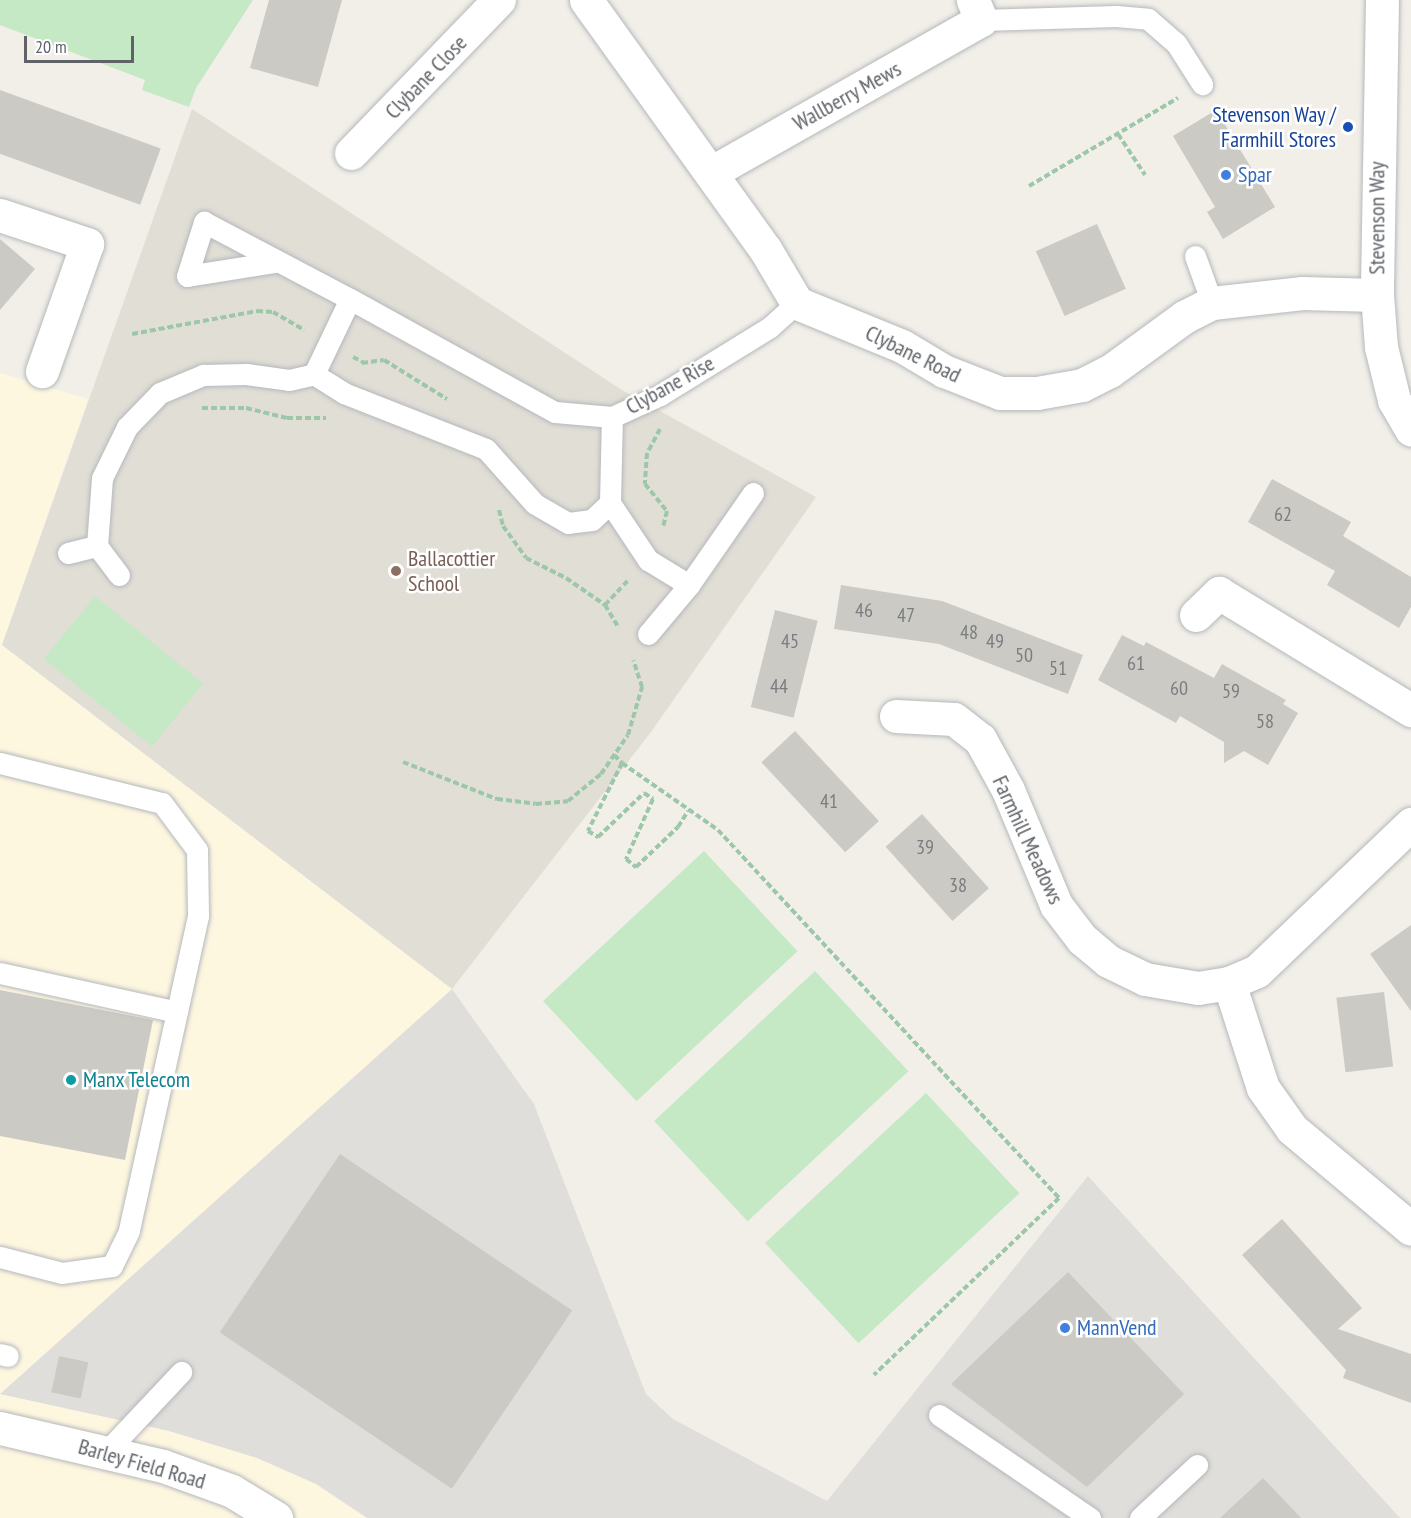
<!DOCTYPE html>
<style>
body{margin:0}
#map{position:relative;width:1411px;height:1518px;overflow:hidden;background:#f1efe8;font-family:"PT Sans Narrow",sans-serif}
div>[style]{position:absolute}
.commercial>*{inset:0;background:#fef7e0}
.industrial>*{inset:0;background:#e0deda}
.education>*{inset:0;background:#e1ded6}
.green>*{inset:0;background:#c5e8c5;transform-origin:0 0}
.building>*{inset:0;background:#cccac5;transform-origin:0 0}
.path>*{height:4px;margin-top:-2px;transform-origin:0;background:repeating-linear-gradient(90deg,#9cc7a9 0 6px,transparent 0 9px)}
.roads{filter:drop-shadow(0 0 2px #b5b8bc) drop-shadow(0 0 2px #b5b8bc)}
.service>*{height:21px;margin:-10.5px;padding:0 10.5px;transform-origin:10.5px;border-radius:10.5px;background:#fff}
.minor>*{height:33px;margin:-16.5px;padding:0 16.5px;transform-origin:16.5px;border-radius:16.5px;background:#fff}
.dots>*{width:16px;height:16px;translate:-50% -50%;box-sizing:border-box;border:3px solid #fff;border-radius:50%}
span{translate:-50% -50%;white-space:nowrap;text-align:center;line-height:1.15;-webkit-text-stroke:5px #fff;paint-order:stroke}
.number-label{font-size:20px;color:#7a7d7f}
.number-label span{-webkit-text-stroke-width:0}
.street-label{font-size:22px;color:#5f6368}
.transit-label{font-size:22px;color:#164399}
.right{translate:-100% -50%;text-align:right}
.shop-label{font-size:22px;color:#366cbe}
.left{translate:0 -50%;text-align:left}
.education-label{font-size:22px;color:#785e54}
.culture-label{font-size:22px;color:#0d838f}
.scale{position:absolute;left:24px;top:36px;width:110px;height:27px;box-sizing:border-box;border:3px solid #5f6368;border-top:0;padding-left:8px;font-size:18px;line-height:21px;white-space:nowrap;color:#5f6368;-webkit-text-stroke:4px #fff;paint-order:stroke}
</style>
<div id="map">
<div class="commercial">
<div style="clip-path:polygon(0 373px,88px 399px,2px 645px,452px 989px,534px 1104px,646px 1394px,673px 1419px,827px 1501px,816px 1518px,0 1518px)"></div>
</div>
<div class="industrial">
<div style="clip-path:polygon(452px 989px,534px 1104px,646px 1394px,673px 1419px,827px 1501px,1088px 1176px,1400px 1518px,367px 1518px,316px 1484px,257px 1458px,169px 1431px,0 1394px)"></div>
</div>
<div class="education">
<div style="clip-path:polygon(192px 109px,622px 390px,816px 497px,651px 732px,452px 989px,2px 645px)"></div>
</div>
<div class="green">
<div style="clip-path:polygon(0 0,253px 0,196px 88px,189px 107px,142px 90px,145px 80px,0 25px)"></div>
<div style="left:95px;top:596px;width:139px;height:81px;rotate:39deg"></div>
<div style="left:704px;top:851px;width:137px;height:220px;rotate:47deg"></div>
<div style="left:815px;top:971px;width:137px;height:220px;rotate:47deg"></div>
<div style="left:926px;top:1093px;width:137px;height:220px;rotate:47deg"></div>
</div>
<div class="building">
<div style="clip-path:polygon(269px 0,342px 0,318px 87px,250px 68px)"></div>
<div style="left:0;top:90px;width:171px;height:60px;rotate:20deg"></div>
<div style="clip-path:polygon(1216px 110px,1275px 207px,1223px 239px,1207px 212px,1215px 207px,1173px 136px)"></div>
<div style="left:1097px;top:224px;width:71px;height:67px;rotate:66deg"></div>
<div style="clip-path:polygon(0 239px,35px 269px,0 310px)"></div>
<div style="clip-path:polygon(1272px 479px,1351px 522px,1343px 536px,1411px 577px,1411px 607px,1399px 628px,1327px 585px,1335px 571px,1248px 522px)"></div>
<div style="clip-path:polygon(841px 585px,942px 601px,1083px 655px,1068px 694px,939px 644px,834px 629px)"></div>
<div style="left:775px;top:610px;width:44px;height:100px;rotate:14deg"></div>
<div style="clip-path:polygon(1122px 635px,1144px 646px,1146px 642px,1214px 678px,1222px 664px,1286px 700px,1283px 704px,1298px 713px,1268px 765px,1244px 751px,1224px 763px,1224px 742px,1180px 716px,1176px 723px,1098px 680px)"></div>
<div style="left:795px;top:731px;width:123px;height:46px;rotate:47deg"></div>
<div style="left:922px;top:814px;width:100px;height:49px;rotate:48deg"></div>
<div style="clip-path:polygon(1411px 925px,1411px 1011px,1370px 954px)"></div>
<div style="clip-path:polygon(0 990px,153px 1020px,125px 1160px,0 1136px)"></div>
<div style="left:1384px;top:992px;width:75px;height:48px;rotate:83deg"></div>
<div style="left:340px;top:1154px;width:280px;height:215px;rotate:34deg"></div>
<div style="clip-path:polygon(1282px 1219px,1362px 1308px,1338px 1329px,1411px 1354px,1411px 1403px,1343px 1378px,1346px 1370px,1242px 1255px)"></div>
<div style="clip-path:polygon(1068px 1272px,1184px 1394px,1087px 1487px,951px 1384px)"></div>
<div style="left:59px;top:1356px;width:30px;height:37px;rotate:12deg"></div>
<div style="clip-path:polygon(1263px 1478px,1301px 1518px,1220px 1518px)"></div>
</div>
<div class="path">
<div style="left:1118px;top:134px;width:49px;rotate:56.6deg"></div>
<div style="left:1029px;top:186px;width:173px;rotate:-30.6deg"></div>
<div style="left:132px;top:334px;width:127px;rotate:-10.4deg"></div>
<div style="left:257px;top:311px;width:16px;rotate:4deg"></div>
<div style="left:273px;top:312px;width:36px;rotate:30deg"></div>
<div style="left:353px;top:357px;width:11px;rotate:27deg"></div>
<div style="left:362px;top:363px;width:22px;rotate:-8deg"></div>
<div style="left:384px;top:360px;width:74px;rotate:31.8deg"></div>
<div style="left:202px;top:408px;width:44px"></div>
<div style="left:246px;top:408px;width:42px;rotate:13.7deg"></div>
<div style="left:287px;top:418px;width:39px"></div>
<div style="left:660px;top:429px;width:27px;rotate:118deg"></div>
<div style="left:647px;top:453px;width:31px;rotate:94deg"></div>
<div style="left:645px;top:484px;width:35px;rotate:51deg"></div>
<div style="left:667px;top:511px;width:16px;rotate:104deg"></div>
<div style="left:499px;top:510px;width:16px;rotate:76deg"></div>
<div style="left:503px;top:526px;width:39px;rotate:54deg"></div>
<div style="left:526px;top:558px;width:45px;rotate:26.6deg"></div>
<div style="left:566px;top:578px;width:47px;rotate:34.7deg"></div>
<div style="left:605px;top:605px;width:27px;rotate:59deg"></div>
<div style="left:605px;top:605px;width:33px;rotate:-47deg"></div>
<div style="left:614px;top:755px;width:11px;rotate:45deg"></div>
<div style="left:622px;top:763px;width:76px;rotate:116.6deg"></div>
<div style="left:588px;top:831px;width:12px;rotate:31deg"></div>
<div style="left:598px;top:837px;width:64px;rotate:-43.7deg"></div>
<div style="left:644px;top:793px;width:11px;rotate:34deg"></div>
<div style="left:653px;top:799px;width:66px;rotate:114.2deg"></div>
<div style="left:626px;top:859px;width:13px;rotate:39deg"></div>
<div style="left:636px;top:867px;width:58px;rotate:-43.6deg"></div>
<div style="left:678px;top:827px;width:19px;rotate:-58deg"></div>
<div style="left:403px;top:762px;width:101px;rotate:21.5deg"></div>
<div style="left:497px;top:799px;width:39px;rotate:7deg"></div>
<div style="left:536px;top:804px;width:32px;rotate:-5deg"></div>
<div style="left:568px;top:801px;width:43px;rotate:-39.3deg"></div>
<div style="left:601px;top:774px;width:47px;rotate:-55.3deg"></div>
<div style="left:628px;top:735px;width:50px;rotate:-73.7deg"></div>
<div style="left:642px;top:687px;width:28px;rotate:-108deg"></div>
<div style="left:622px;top:763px;width:117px;rotate:34.9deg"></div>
<div style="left:718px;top:830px;width:502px;rotate:47.18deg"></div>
<div style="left:1059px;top:1198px;width:256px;rotate:136.3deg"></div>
</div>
<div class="roads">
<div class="service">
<div style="left:981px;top:20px;width:135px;rotate:-1.7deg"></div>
<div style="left:1116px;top:16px;width:32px;rotate:5deg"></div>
<div style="left:1148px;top:19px;width:37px;rotate:41deg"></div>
<div style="left:1176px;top:43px;width:49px;rotate:57.6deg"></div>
<div style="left:1195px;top:256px;width:50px;rotate:70.1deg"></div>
<div style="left:275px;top:262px;width:89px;rotate:171deg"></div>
<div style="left:187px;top:276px;width:57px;rotate:-72.5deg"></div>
<div style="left:204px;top:222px;width:165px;rotate:27.8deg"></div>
<div style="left:610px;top:503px;width:25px;rotate:137deg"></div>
<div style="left:592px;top:520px;width:24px;rotate:173deg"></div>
<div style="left:568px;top:523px;width:39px;rotate:-150deg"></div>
<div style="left:534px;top:503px;width:72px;rotate:-131.6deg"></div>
<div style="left:486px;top:449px;width:153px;rotate:-158.5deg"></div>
<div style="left:344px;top:393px;width:36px;rotate:-148deg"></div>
<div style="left:314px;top:374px;width:83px;rotate:-64.4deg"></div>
<div style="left:350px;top:299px;width:234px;rotate:28.9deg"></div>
<div style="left:555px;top:412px;width:57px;rotate:5deg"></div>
<div style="left:610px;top:503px;width:86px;rotate:-88.7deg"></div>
<div style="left:612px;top:417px;width:53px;rotate:-24.6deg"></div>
<div style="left:660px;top:395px;width:129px;rotate:-31.7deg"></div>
<div style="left:770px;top:327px;width:36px;rotate:-42deg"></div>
<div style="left:610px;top:503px;width:69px;rotate:56.3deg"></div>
<div style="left:648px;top:560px;width:48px;rotate:31.4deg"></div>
<div style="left:68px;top:553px;width:30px;rotate:-14deg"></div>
<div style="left:119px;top:575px;width:36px;rotate:-127deg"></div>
<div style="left:97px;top:546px;width:68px;rotate:-85.8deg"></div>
<div style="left:102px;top:478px;width:57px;rotate:-63.9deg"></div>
<div style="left:127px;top:427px;width:47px;rotate:-45.9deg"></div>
<div style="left:160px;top:393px;width:47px;rotate:-22.7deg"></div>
<div style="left:203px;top:375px;width:43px;rotate:-1.3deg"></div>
<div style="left:246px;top:374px;width:43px;rotate:7.9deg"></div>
<div style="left:289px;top:380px;width:26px;rotate:-13deg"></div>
<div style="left:648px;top:634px;width:64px;rotate:-50.1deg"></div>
<div style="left:689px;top:585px;width:112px;rotate:-55.2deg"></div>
<div style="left:0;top:763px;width:167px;rotate:13.9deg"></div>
<div style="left:162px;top:803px;width:59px;rotate:53.3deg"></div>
<div style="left:197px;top:850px;width:66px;rotate:89.1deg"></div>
<div style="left:198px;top:916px;width:322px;rotate:102.4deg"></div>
<div style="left:129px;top:1231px;width:39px;rotate:116deg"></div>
<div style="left:112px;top:1266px;width:50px;rotate:172deg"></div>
<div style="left:62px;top:1273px;width:64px;rotate:-165.5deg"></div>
<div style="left:0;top:973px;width:181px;rotate:12.4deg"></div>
<div style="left:0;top:1354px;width:8px;rotate:14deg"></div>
<div style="left:939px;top:1415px;width:183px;rotate:34.3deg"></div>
<div style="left:106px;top:1452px;width:110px;rotate:-46.8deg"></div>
<div style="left:1140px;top:1518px;width:78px;rotate:-42.9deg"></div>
</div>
<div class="minor">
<div style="left:586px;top:0;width:307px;rotate:54.3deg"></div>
<div style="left:765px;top:249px;width:63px;rotate:59.3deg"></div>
<div style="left:797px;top:303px;width:113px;rotate:22.3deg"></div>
<div style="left:902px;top:346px;width:49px;rotate:30.8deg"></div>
<div style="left:944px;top:371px;width:60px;rotate:21.4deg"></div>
<div style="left:1000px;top:393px;width:37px"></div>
<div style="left:1037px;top:393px;width:46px;rotate:-10.1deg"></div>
<div style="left:1082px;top:385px;width:31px;rotate:-27deg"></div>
<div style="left:1110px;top:371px;width:92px;rotate:-36.1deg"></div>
<div style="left:1184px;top:317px;width:31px;rotate:-27deg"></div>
<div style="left:1212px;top:303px;width:91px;rotate:-6.3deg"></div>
<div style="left:1302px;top:293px;width:75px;rotate:1.5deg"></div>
<div style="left:1382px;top:0;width:295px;rotate:91deg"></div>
<div style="left:1377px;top:295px;width:52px;rotate:85.6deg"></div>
<div style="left:1381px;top:347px;width:55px;rotate:76.2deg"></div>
<div style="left:1394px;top:400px;width:34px;rotate:60deg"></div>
<div style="left:351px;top:153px;width:213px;rotate:-46deg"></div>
<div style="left:712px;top:172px;width:309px;rotate:-29.5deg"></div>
<div style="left:981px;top:20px;width:22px;rotate:-112deg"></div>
<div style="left:0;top:215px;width:92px;rotate:18.4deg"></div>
<div style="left:87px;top:244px;width:135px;rotate:109.5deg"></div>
<div style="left:1196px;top:615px;width:32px;rotate:-44deg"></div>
<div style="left:1219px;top:593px;width:225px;rotate:31.4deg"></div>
<div style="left:896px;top:716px;width:58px;rotate:3deg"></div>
<div style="left:954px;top:719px;width:33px;rotate:38deg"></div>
<div style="left:980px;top:739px;width:58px;rotate:61.2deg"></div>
<div style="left:1008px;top:790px;width:125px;rotate:67.3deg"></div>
<div style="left:1056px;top:905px;width:43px;rotate:52.6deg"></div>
<div style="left:1082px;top:939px;width:34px;rotate:40deg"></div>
<div style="left:1108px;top:961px;width:41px;rotate:25.9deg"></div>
<div style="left:1145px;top:979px;width:54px;rotate:9.6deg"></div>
<div style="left:1198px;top:988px;width:31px;rotate:-9deg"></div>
<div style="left:1229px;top:983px;width:30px;rotate:-23deg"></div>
<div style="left:1257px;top:971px;width:213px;rotate:-43.7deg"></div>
<div style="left:1229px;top:983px;width:110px;rotate:72.1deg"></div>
<div style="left:1263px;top:1088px;width:50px;rotate:54.7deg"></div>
<div style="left:1292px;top:1129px;width:155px;rotate:40deg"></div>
<div style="left:0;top:1428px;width:167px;rotate:13.1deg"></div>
<div style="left:163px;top:1466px;width:73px;rotate:19.9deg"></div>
<div style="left:232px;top:1491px;width:52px;rotate:31.5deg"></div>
</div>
</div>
<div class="dots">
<div style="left:1348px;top:127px;background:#1a4fb4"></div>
<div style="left:1226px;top:175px;background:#3f7fe0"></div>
<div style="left:396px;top:571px;background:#8d6e63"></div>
<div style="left:71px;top:1080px;background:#0f9aa8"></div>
<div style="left:1065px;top:1328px;background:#3f7fe0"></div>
</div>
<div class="number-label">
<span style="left:1283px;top:514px">62</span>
<span style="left:864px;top:610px">46</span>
<span style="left:906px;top:615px">47</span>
<span style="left:969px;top:632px">48</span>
<span style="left:790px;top:641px">45</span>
<span style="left:995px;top:641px">49</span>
<span style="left:1024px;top:655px">50</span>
<span style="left:1136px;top:663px">61</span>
<span style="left:1058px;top:668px">51</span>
<span style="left:779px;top:686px">44</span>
<span style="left:1179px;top:688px">60</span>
<span style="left:1231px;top:691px">59</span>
<span style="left:1265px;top:721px">58</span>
<span style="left:829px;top:801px">41</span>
<span style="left:925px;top:847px">39</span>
<span style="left:958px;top:885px">38</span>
</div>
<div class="street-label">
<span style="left:426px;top:77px;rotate:-46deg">Clybane Close</span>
<span style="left:847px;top:96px;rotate:-29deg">Wallberry Mews</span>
<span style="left:1377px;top:218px;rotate:-90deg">Stevenson Way</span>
<span style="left:913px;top:354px;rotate:26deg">Clybane Road</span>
<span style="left:670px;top:385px;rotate:-29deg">Clybane Rise</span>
<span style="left:1028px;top:840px;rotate:65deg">Farmhill Meadows</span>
<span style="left:142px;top:1464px;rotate:16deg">Barley Field Road</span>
</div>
<div class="transit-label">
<span class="right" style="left:1336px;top:127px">Stevenson Way /<br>Farmhill Stores</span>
</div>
<div class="shop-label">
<span class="left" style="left:1238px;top:175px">Spar</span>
<span class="left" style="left:1077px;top:1328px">MannVend</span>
</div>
<div class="education-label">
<span class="left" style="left:408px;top:571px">Ballacottier<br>School</span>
</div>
<div class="culture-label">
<span class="left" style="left:83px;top:1080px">Manx Telecom</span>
</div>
<div class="scale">20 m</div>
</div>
